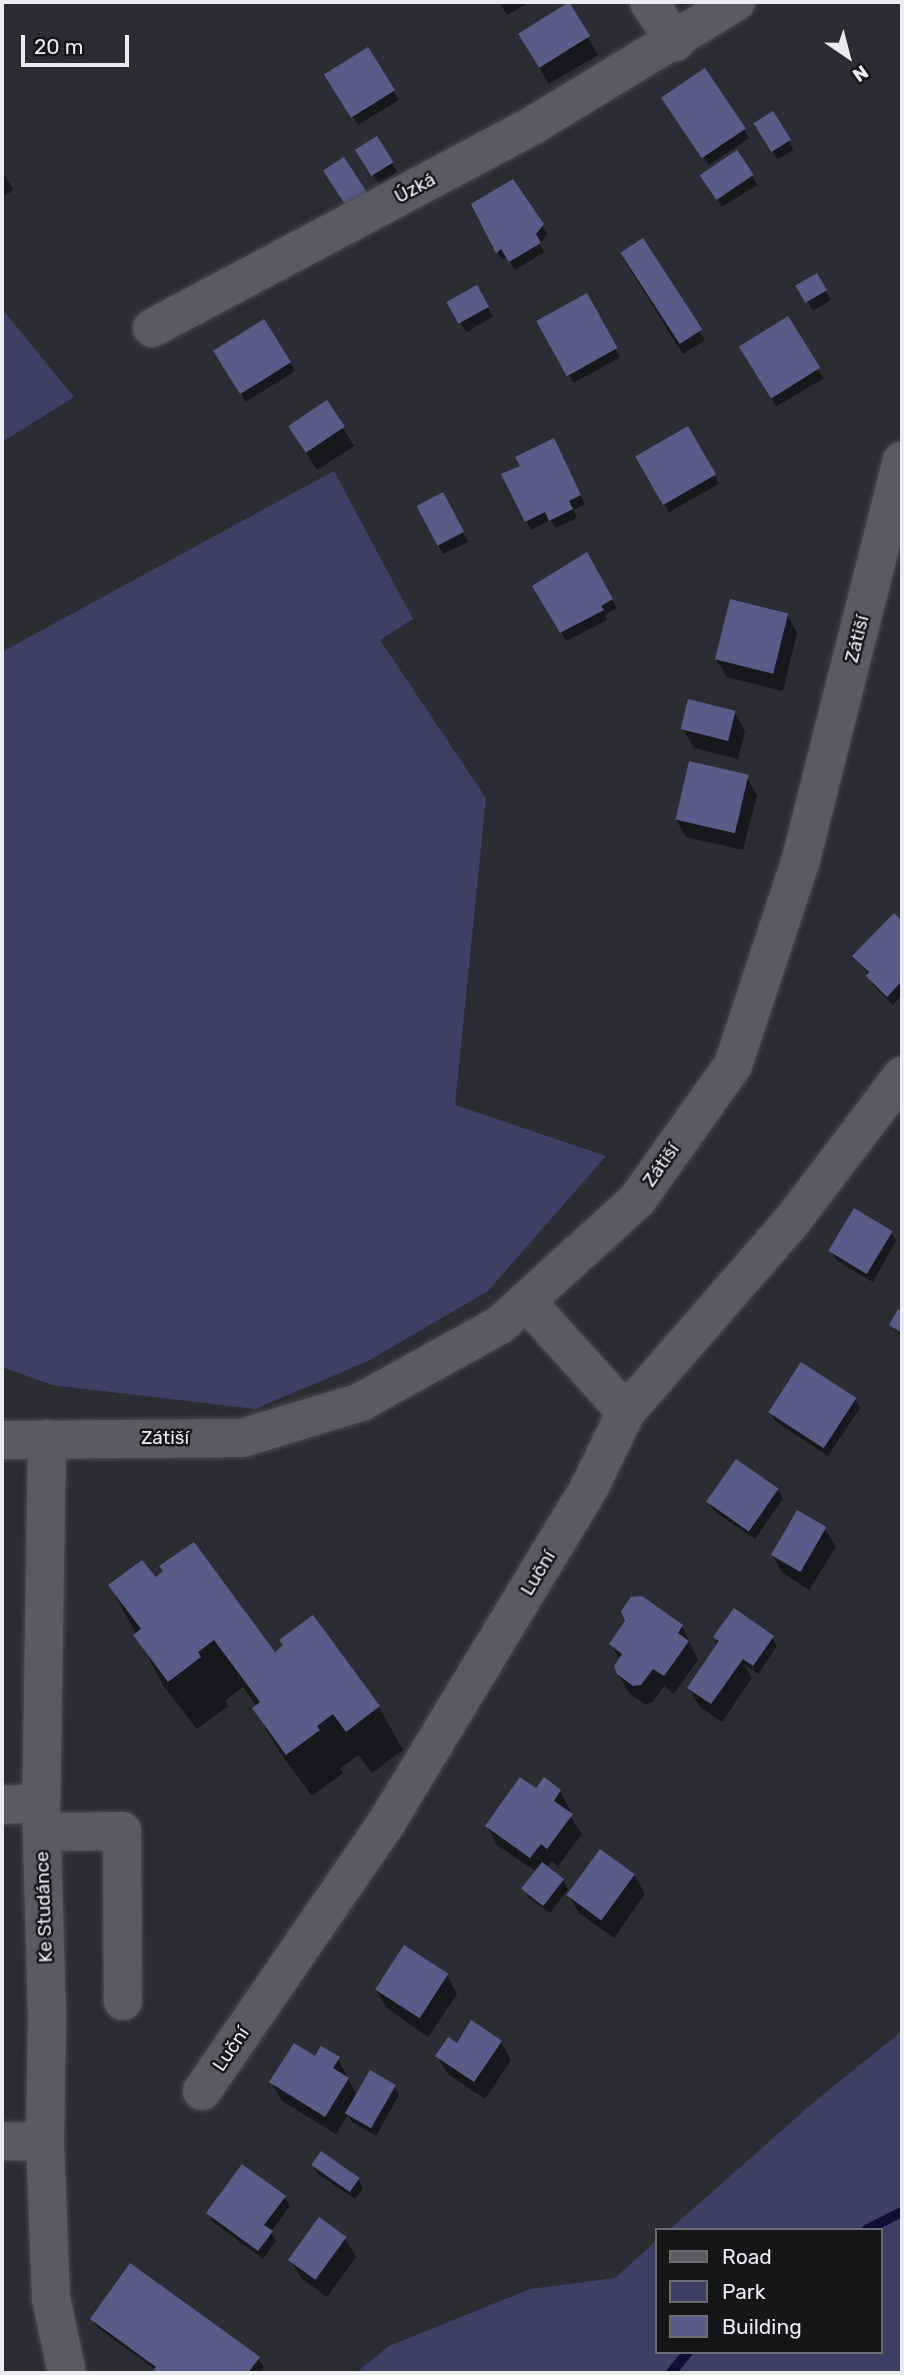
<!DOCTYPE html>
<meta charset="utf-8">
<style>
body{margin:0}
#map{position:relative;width:904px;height:2375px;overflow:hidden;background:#2c2d33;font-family:Rubik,sans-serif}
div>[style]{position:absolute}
.green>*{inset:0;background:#3d3f65}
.shadow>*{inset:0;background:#0007;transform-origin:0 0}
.stream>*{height:10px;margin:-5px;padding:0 5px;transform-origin:5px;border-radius:5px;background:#110e34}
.building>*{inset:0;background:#595c89;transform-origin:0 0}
.roads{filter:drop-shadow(0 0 2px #48494e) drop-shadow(0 0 2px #48494e)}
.street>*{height:38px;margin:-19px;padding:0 19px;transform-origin:19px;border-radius:19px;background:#5a5b61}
.secondary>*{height:38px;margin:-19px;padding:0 19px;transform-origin:19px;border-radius:19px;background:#5a5b61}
span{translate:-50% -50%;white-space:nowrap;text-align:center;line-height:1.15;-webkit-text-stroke:5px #151618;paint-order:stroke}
.street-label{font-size:19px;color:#ebecf0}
.frame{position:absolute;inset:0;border:4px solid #ebecf0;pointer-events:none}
.legend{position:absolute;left:655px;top:2228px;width:228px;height:126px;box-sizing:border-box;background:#151618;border:2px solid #6b6c6e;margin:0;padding:9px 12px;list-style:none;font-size:21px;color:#ebecf0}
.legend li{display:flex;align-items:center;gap:14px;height:35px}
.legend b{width:35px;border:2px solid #6b6c6e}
.north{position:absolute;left:813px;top:21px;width:70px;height:70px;-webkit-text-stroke:5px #151618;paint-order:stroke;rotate:145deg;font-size:19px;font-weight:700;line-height:28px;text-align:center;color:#ebecf0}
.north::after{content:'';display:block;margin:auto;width:24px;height:32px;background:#ebecf0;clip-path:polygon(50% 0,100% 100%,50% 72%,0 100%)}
.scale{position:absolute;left:21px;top:35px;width:108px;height:32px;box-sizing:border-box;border:4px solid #ebecf0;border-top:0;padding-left:9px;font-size:21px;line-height:24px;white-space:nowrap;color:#ebecf0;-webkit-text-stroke:5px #151618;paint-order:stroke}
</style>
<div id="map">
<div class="green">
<div style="clip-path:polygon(2px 309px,74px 397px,2px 442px)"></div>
<div style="clip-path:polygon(334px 471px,413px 619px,380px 640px,486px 798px,455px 1105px,606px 1156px,488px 1291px,368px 1361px,255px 1409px,52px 1385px,2px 1367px,2px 652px)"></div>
<div style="clip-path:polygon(902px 2031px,902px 2373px,356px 2373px,389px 2346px,530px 2289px,615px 2278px,657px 2240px,657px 2352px,881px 2352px,881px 2230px,669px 2230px,814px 2102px)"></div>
</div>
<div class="shadow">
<div style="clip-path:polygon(499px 2px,530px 2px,507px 15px)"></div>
<div style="left:569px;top:5px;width:58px;height:57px;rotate:60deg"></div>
<div style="clip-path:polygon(368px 50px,399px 100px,358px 125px,332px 85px)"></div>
<div style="clip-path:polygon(668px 106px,744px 129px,749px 138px,709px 165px)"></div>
<div style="left:772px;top:114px;width:42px;height:19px;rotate:59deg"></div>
<div style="left:376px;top:138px;width:40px;height:22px;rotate:58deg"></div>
<div style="clip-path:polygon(2px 170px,13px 190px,2px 198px)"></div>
<div style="clip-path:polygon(752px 176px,757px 185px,722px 207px,707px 184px)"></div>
<div style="clip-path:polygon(474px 205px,542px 225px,547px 234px,540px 244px,544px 252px,515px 270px,507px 257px,502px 260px)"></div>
<div style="left:643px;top:241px;width:117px;height:26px;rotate:58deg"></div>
<div style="left:816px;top:275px;width:29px;height:21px;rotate:59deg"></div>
<div style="left:476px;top:288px;width:33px;height:31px;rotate:59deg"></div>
<div style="left:586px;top:296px;width:70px;height:53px;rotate:61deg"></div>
<div style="left:788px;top:319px;width:69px;height:55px;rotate:59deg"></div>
<div style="left:264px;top:321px;width:59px;height:58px;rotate:58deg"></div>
<div style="clip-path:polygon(326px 402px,354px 446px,317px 470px,300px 443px)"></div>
<div style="left:687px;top:428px;width:64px;height:58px;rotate:60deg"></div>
<div style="clip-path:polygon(558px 449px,585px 504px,573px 510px,577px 518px,556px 528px,551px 520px,531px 530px,526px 521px)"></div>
<div style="clip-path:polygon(447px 503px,468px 542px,443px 554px,438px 545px)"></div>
<div style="clip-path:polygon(586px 555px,617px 608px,605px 615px,607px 620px,566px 641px,535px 587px)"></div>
<div style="clip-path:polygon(787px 615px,797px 633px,783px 691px,727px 677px,716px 659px)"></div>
<div style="clip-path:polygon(735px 713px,745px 731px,738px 759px,694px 748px,683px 729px)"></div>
<div style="clip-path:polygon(746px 776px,757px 795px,743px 850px,686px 837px,676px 819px)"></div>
<div style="clip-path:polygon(894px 915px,902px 924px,902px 995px,893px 1005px,873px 985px,869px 975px,854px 956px)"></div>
<div style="clip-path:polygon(891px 1232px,896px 1241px,873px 1282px,836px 1260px,831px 1251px)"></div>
<div style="clip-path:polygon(899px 1312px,902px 1314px,902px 1337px,891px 1325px)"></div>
<div style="clip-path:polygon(855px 1399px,860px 1408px,828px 1456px,775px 1421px,770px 1412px)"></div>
<div style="clip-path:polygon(778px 1490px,783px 1499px,755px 1539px,714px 1511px,709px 1502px)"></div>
<div style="clip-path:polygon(798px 1512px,825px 1529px,836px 1547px,809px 1590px,783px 1573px,772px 1555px)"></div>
<div style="clip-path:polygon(156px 1580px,275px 1654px,312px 1617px,379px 1707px,403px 1750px,372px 1773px,358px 1755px,340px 1769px,343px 1773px,312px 1796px,279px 1751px,254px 1709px,257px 1707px,243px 1687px,225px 1701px,228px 1706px,197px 1729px,163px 1685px,110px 1585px)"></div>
<div style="clip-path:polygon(682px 1626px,698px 1660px,674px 1694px,664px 1686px,652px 1703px,645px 1704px,629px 1693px,618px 1674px,620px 1660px,611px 1644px)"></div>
<div style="clip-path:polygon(715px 1637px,772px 1638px,777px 1646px,758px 1674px,743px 1663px,752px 1678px,722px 1722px,699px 1706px,689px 1688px,719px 1644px)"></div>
<div style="clip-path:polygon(560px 1791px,570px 1810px,568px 1813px,582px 1834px,558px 1866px,552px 1861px,546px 1868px,563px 1880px,568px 1889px,550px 1913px,529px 1898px,524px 1889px,537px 1872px,497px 1845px,487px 1826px)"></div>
<div style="clip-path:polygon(634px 1875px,645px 1894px,614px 1938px,579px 1913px,568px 1895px)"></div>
<div style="clip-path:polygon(447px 1975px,457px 1994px,428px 2037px,387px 2008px,376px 1990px)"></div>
<div style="clip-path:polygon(501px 2042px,511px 2060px,485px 2099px,448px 2074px,437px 2056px,457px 2045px)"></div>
<div style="clip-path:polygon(338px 2059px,357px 2095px,394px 2086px,399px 2095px,376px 2136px,352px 2122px,348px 2115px,336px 2134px,282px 2101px,271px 2082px)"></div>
<div style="clip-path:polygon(313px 2165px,358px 2179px,363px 2188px,355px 2199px,318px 2174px)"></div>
<div style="clip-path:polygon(284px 2197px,290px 2206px,271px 2232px,276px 2241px,263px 2259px,213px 2222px,208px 2213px)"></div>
<div style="clip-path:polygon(345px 2238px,356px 2257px,327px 2297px,301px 2278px,291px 2260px)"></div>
<div style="clip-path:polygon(92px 2319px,258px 2359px,264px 2367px,259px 2373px,153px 2373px,156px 2370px,98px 2328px)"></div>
</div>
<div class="stream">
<div style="left:866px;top:2230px;width:40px;rotate:-26.6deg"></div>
<div style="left:671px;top:2373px;width:27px;rotate:-51deg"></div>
</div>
<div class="building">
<div style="left:569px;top:2px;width:40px;height:60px;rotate:58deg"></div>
<div style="left:368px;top:47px;width:51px;height:52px;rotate:58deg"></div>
<div style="left:705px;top:68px;width:73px;height:53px;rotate:56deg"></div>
<div style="left:773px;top:111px;width:34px;height:23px;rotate:58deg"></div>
<div style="left:377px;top:136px;width:31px;height:26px;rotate:58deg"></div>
<div style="left:737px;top:150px;width:30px;height:45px;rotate:56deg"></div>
<div style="left:344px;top:157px;width:42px;height:25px;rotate:57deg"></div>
<div style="clip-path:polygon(513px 179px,544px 224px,536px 234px,541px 243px,509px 262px,501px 249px,496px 253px,471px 204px)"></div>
<div style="left:643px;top:238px;width:109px;height:27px;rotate:57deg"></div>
<div style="left:817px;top:273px;width:20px;height:25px;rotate:60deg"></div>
<div style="left:477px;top:285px;width:25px;height:35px;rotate:61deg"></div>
<div style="left:587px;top:293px;width:63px;height:58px;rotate:61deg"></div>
<div style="left:788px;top:316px;width:61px;height:58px;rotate:58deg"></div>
<div style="left:264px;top:319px;width:51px;height:60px;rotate:58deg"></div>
<div style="left:327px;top:400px;width:32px;height:47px;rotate:56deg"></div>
<div style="left:688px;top:426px;width:56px;height:61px;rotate:60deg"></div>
<div style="clip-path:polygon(554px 438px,581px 495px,569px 501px,573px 509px,549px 521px,545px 512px,525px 522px,501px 474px,520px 466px,515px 457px)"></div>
<div style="left:443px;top:492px;width:45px;height:30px;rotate:62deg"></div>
<div style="clip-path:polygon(587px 552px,613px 599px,601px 606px,604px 610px,560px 633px,532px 586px)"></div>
<div style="left:730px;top:599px;width:60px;height:62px;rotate:14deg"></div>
<div style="left:688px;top:699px;width:49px;height:31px;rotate:14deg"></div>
<div style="left:689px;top:761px;width:61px;height:60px;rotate:13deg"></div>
<div style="clip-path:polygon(894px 913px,902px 921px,902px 981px,887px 997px,866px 976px,869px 972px,852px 956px)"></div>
<div style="left:854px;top:1208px;width:45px;height:50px;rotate:31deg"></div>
<div style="clip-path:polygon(898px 1309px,902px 1312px,902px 1333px,889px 1325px)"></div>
<div style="left:801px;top:1362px;width:66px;height:60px;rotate:33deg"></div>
<div style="left:736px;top:1459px;width:52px;height:52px;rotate:35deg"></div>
<div style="left:797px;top:1510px;width:34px;height:52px;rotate:30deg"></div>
<div style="clip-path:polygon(194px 1542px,275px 1652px,283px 1645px,279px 1640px,313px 1615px,380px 1706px,346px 1732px,333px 1714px,317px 1726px,320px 1730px,286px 1755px,252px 1708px,260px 1702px,214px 1640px,198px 1652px,201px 1657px,168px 1682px,133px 1635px,141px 1629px,108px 1585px,142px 1560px,156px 1577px,163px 1571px,159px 1566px)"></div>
<div style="clip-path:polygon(642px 1596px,683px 1625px,678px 1633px,689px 1641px,664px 1676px,653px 1669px,641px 1685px,633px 1686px,617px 1674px,614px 1666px,622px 1654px,609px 1644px,625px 1621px,621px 1611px,631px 1597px)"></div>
<div style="clip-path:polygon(734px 1608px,774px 1636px,753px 1666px,743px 1659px,711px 1704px,687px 1688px,719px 1641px,713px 1637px)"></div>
<div style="clip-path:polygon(520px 1777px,536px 1788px,544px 1777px,561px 1790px,554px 1801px,573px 1814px,547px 1849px,541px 1844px,530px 1858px,485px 1826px)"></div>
<div style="left:600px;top:1849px;width:43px;height:57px;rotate:36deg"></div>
<div style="left:542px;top:1862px;width:28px;height:34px;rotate:38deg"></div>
<div style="left:404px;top:1945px;width:53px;height:53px;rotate:33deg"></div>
<div style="clip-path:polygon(471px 2020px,502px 2041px,474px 2082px,435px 2056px,448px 2037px,457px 2043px)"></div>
<div style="clip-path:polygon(294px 2043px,315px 2056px,321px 2046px,340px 2057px,333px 2068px,349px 2078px,325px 2117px,269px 2082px)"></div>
<div style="left:370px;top:2070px;width:30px;height:50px;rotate:30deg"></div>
<div style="left:321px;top:2151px;width:47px;height:17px;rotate:35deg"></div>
<div style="clip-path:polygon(242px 2164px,286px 2196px,264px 2225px,273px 2231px,258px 2251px,206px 2213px)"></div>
<div style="left:319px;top:2217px;width:34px;height:53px;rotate:36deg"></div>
<div style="clip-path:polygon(130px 2263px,260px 2357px,248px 2373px,151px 2373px,156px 2367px,90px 2319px)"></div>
</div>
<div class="roads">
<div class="street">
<div style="left:649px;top:2px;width:48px;rotate:57deg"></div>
<div style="left:152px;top:328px;width:434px;rotate:-28deg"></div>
<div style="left:535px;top:124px;width:235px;rotate:-31.3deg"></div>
<div style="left:526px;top:1301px;width:149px;rotate:48deg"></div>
<div style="left:47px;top:1439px;width:364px;rotate:90.9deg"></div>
<div style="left:41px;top:1803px;width:211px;rotate:88.4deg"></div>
<div style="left:47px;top:2014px;width:128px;rotate:90.9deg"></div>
<div style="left:45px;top:2142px;width:156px;rotate:87.8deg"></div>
<div style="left:51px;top:2298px;width:77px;rotate:78deg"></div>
<div style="left:2px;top:1805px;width:39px;rotate:-3deg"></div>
<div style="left:42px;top:1832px;width:80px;rotate:-0.7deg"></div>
<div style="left:122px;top:1831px;width:170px;rotate:89.7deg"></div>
<div style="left:202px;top:2091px;width:323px;rotate:-55.5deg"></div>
<div style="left:385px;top:1825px;width:396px;rotate:-58.8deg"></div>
<div style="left:590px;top:1486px;width:82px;rotate:-64.1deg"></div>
<div style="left:626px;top:1412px;width:253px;rotate:-49deg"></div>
<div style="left:792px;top:1221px;width:182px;rotate:-52.8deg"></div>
<div style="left:2px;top:2141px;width:43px;rotate:1.3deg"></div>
</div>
<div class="secondary">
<div style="left:2px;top:1440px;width:240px;rotate:-0.5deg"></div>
<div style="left:242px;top:1438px;width:124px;rotate:-16.8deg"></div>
<div style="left:361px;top:1402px;width:159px;rotate:-29deg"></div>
<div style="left:500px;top:1325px;width:185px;rotate:-42.4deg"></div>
<div style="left:637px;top:1200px;width:166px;rotate:-54.6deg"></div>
<div style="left:733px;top:1065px;width:213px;rotate:-71.7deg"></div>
<div style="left:800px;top:863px;width:415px;rotate:-75.8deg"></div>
</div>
</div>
<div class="street-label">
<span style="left:415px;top:188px;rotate:-28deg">Úzká</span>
<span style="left:857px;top:639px;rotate:-76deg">Zátiší</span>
<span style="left:661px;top:1165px;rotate:-55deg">Zátiší</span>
<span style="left:165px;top:1438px">Zátiší</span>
<span style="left:538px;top:1573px;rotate:-59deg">Luční</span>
<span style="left:44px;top:1907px;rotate:-92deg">Ke Studánce</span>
<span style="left:231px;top:2049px;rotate:-56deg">Luční</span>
</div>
<div class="frame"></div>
<ul class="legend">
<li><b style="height:9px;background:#5a5b61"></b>Road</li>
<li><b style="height:19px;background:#3d3f65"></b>Park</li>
<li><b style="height:19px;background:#595c89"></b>Building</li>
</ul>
<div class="north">N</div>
<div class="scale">20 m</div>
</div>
